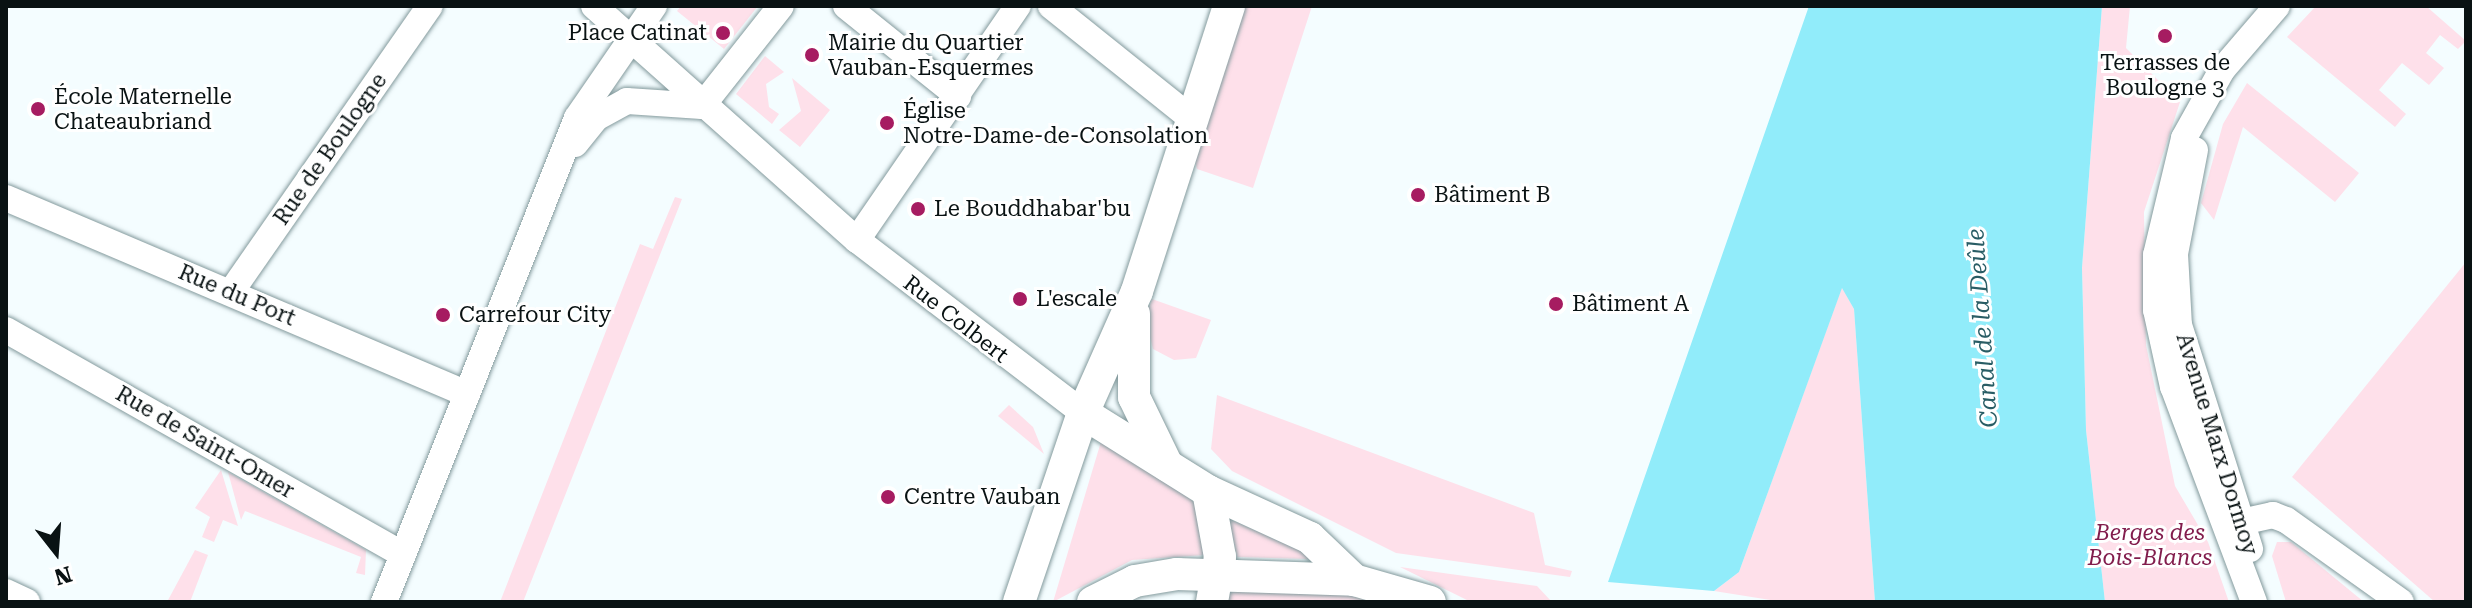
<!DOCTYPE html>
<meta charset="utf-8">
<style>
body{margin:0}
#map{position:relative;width:2472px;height:608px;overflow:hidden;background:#f4fdff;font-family:"Roboto Serif",serif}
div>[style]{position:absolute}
.green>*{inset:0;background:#fee0ea}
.water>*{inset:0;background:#91ecfa}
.roads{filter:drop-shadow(0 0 2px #839a9d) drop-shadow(0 0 2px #839a9d)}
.minor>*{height:26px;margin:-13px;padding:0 13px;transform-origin:13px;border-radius:13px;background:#fff}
.major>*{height:32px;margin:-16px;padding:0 16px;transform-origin:16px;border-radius:16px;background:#fff}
.dots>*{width:22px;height:22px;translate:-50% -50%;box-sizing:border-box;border:4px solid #fff;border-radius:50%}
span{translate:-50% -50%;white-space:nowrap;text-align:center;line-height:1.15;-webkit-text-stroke:6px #fff;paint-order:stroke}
.poi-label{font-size:22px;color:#091213}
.right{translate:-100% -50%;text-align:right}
.left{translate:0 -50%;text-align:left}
.street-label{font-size:22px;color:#091213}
.park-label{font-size:22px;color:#821d4d;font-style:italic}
.water-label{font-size:24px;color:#295d65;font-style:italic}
.frame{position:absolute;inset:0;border:8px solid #091213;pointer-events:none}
.north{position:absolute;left:16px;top:512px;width:80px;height:80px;-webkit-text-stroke:6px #fff;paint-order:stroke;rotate:163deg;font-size:22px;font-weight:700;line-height:32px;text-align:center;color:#091213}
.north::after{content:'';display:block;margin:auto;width:28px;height:36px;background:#091213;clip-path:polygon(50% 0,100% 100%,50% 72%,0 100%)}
</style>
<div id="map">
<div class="green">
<div style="clip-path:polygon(681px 6px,758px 6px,724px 49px,677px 11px)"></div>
<div style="clip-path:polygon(1244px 6px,1312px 6px,1253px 188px,1197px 169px,1194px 157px)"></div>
<div style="clip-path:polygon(2102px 6px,2130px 6px,2126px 48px,2180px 102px,2144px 212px,2146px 345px,2175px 486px,2208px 542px,2229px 602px,2105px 602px,2086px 430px,2082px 268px)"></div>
<div style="clip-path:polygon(2316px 6px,2426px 6px,2466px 41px,2458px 49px,2440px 35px,2426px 53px,2444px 68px,2429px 85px,2402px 63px,2379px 90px,2406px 114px,2395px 127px,2287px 37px)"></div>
<div style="clip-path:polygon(765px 56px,784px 72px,766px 84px,769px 107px,779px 114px,772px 124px,736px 94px)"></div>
<div style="clip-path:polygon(792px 78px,830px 110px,800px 147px,779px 130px,801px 111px)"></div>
<div style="clip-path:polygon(2247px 83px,2359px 173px,2335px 202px,2243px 127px,2214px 220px,2201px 203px,2223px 124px)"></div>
<div style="clip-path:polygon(675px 197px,682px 199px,523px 602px,500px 602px,640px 244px,653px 249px)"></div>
<div style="clip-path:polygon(2466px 262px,2466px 602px,2435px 602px,2292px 477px)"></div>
<div style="clip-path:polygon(1842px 287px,1854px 309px,1875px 602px,1783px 602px,1714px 591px,1739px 572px)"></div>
<div style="clip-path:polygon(1152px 299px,1211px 320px,1196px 358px,1174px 360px,1153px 349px,1145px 318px)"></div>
<div style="clip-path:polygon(1217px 395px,1534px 513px,1545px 565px,1572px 571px,1570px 577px,1396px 553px,1232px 471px,1211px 449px)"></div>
<div style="clip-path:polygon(1009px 405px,1033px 427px,1044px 454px,998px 416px)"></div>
<div style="clip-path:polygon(1103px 435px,1194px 502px,1205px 555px,1132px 560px,1053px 602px)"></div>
<div style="clip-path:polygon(221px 470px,238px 526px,223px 520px,214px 542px,202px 537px,210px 517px,195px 508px)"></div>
<div style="clip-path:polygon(228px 472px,366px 550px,365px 575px,356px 573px,361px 557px,245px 511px,241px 520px)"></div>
<div style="clip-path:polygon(1229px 519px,1308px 554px,1311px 559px,1237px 557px)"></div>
<div style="clip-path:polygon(2277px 542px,2291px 542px,2364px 602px,2286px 602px,2272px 556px)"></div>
<div style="clip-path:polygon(195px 550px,208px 555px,190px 602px,167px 602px)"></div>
<div style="clip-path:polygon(1400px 567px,1537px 586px,1552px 602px,1471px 602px)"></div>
<div style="clip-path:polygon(1230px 589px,1342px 593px,1365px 600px,1226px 602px)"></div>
</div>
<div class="water">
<div style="clip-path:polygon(1809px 6px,2102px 6px,2082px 268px,2086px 430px,2105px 602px,1875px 602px,1854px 309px,1842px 288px,1739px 572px,1714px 591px,1608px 582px)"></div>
</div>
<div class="roads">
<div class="minor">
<div style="left:594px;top:6px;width:352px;rotate:41.7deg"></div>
<div style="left:857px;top:240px;width:285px;rotate:37.4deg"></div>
<div style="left:846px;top:6px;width:144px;rotate:38.8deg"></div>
<div style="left:1051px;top:6px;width:179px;rotate:38.7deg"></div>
<div style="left:702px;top:106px;width:127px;rotate:-51.7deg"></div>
<div style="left:575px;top:144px;width:33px;rotate:-51deg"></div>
<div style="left:596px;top:118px;width:35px;rotate:-29deg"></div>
<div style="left:627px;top:101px;width:75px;rotate:3.8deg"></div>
<div style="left:2195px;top:150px;width:106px;rotate:100.9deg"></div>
<div style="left:2175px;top:254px;width:71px;rotate:86.8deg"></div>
<div style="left:2179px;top:325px;width:235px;rotate:72.4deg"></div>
<div style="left:6px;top:198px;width:501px;rotate:23.03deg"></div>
<div style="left:857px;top:240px;width:284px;rotate:-55.5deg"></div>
<div style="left:231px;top:292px;width:348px;rotate:-55.2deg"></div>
<div style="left:6px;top:330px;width:456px;rotate:29.5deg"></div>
<div style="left:2228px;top:525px;width:46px;rotate:-12.5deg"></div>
<div style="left:2273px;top:515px;width:14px;rotate:21deg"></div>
<div style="left:2286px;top:520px;width:141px;rotate:35.5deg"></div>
<div style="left:6px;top:592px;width:23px;rotate:25deg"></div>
<div style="left:384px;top:602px;width:521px;rotate:-68.26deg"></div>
<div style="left:577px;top:118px;width:136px;rotate:-55.5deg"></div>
<div style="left:2254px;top:602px;width:230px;rotate:-110.6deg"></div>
<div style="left:2173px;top:387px;width:79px;rotate:-102.4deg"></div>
<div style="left:2156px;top:310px;width:55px;rotate:-90deg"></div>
<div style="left:2156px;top:255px;width:120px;rotate:-76.5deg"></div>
<div style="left:2184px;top:138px;width:78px;rotate:-60.8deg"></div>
<div style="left:2222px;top:70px;width:84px;rotate:-49.3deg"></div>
</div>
<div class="major">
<div style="left:1134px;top:314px;width:83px;rotate:90deg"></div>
<div style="left:1134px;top:397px;width:76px;rotate:64.1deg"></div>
<div style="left:1083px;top:413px;width:147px;rotate:32deg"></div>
<div style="left:1208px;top:491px;width:112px;rotate:24.7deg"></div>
<div style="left:1310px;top:538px;width:61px;rotate:43.7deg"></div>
<div style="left:1208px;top:491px;width:67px;rotate:79.7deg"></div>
<div style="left:1220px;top:557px;width:46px;rotate:100.1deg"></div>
<div style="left:1019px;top:602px;width:200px;rotate:-71.3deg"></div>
<div style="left:1083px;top:413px;width:133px;rotate:-66.1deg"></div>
<div style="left:1137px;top:291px;width:299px;rotate:-72.1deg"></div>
<div style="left:1093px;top:602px;width:47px;rotate:-26.6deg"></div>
<div style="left:1135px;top:581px;width:43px;rotate:-9.5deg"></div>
<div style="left:1177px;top:574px;width:177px;rotate:1.9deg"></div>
<div style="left:1354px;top:580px;width:79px;rotate:16.1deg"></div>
</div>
</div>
<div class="dots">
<div style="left:723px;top:33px;background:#a61c61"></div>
<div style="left:2165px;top:36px;background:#a61c61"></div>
<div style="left:812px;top:55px;background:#a61c61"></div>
<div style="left:38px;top:109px;background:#a61c61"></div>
<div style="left:887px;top:123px;background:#a61c61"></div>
<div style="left:1418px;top:195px;background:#a61c61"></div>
<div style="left:918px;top:209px;background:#a61c61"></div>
<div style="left:1020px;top:299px;background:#a61c61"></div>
<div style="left:1556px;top:304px;background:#a61c61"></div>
<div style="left:443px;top:315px;background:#a61c61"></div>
<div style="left:888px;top:497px;background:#a61c61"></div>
</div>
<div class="poi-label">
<span class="right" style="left:707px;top:33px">Place Catinat</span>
<span class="left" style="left:828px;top:55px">Mairie du Quartier<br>Vauban-Esquermes</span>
<span style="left:2165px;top:75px">Terrasses de<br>Boulogne 3</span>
<span class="left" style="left:54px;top:109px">École Maternelle<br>Chateaubriand</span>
<span class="left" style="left:903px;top:123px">Église<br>Notre-Dame-de-Consolation</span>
<span class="left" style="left:1434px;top:195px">Bâtiment B</span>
<span class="left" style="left:934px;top:209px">Le Bouddhabar'bu</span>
<span class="left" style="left:1036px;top:299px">L'escale</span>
<span class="left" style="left:1572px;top:304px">Bâtiment A</span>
<span class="left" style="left:459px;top:315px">Carrefour City</span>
<span class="left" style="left:904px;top:497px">Centre Vauban</span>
</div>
<div class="street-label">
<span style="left:330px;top:149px;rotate:-55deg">Rue de Boulogne</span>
<span style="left:237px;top:295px;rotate:23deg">Rue du Port</span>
<span style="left:956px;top:319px;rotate:38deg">Rue Colbert</span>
<span style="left:205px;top:442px;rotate:30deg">Rue de Saint-Omer</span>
<span style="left:2217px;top:444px;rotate:73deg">Avenue Marx Dormoy</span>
</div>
<div class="park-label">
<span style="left:2150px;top:545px">Berges des<br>Bois-Blancs</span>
</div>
<div class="water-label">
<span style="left:1983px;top:328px;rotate:-94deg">Canal de la Deûle</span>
</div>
<div class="frame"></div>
<div class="north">N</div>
</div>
